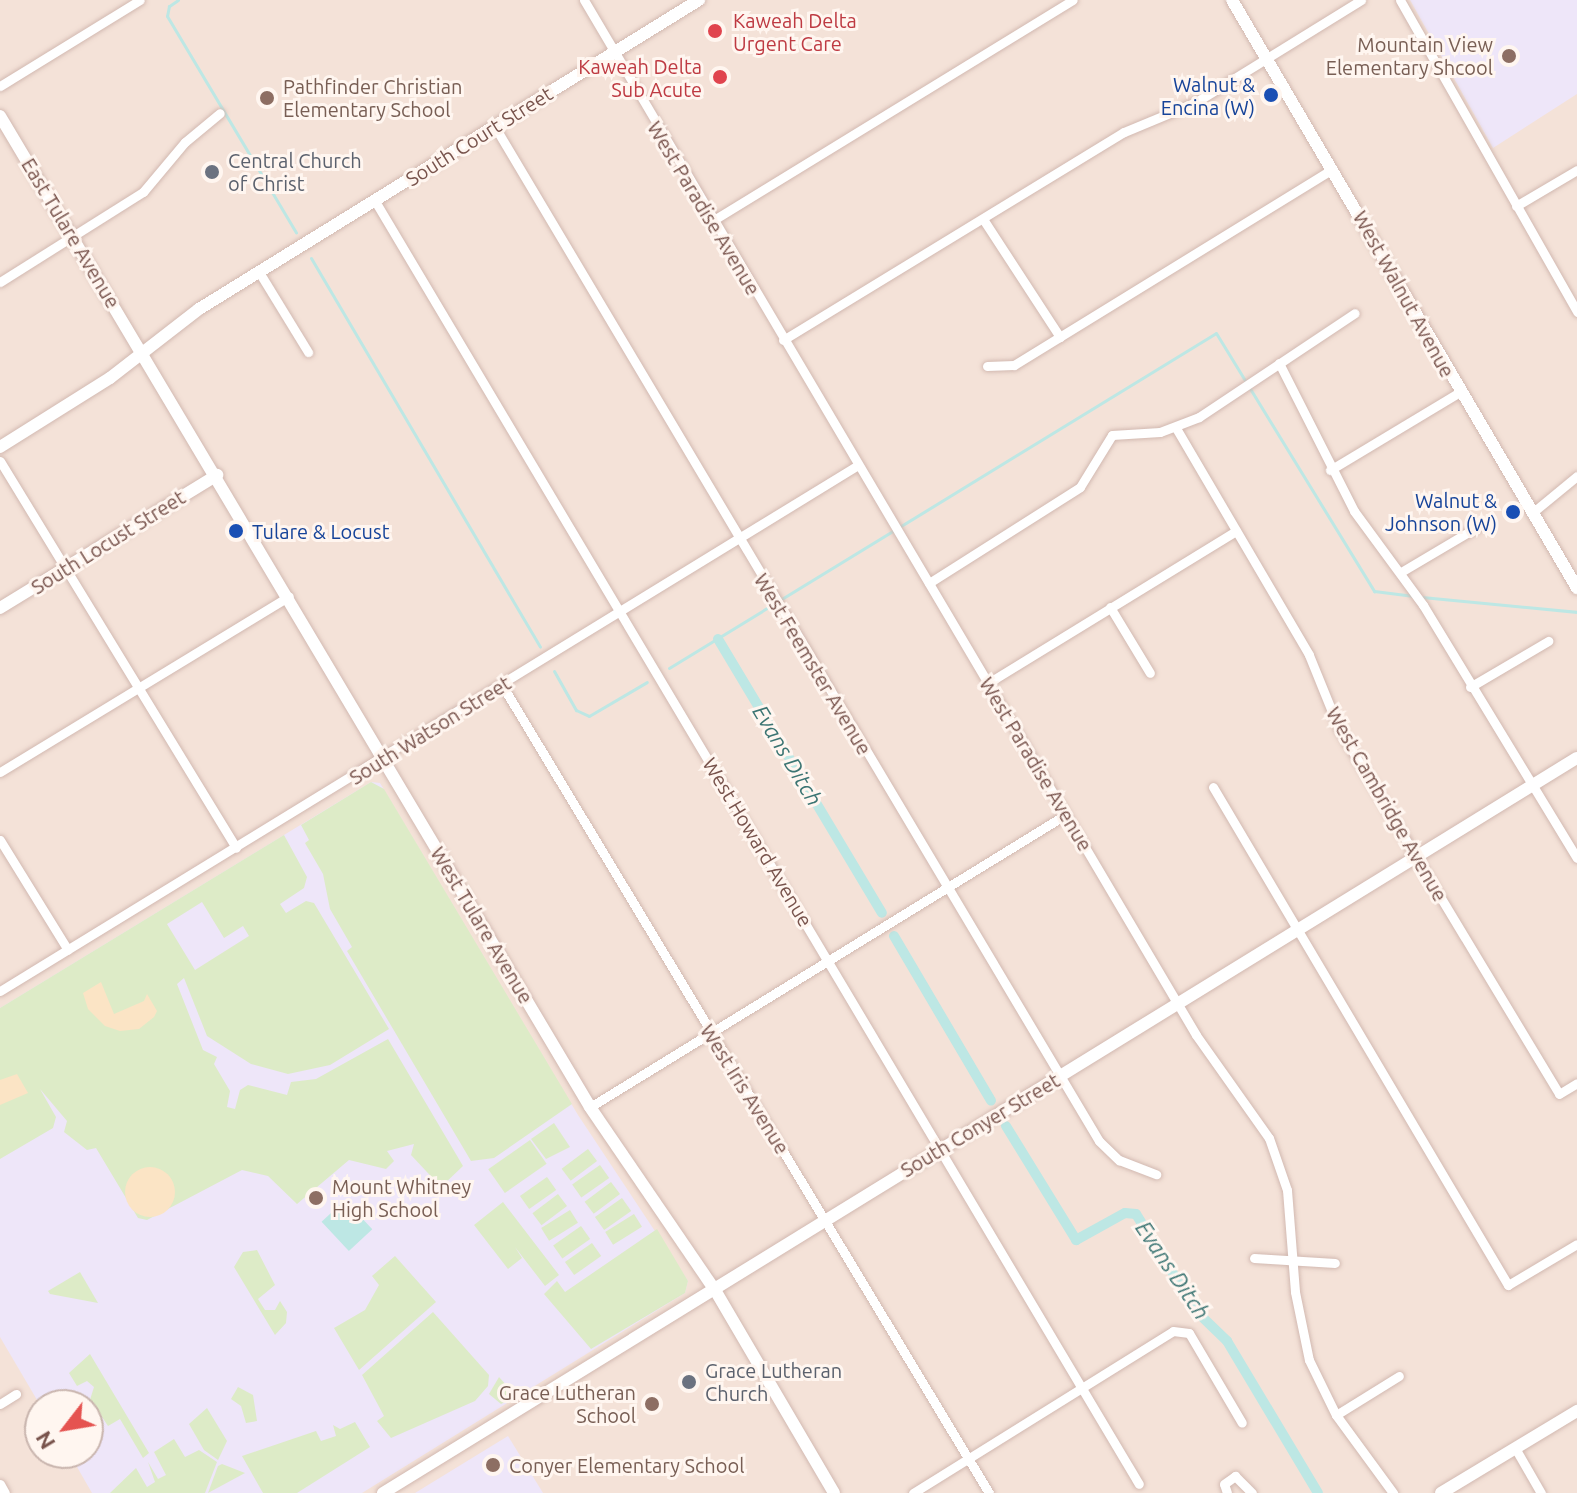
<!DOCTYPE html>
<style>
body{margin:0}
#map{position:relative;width:1577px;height:1493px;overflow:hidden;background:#fdf1ea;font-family:Ubuntu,sans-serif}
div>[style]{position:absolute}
.residential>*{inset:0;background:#f4e2d8}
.education>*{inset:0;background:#eee6f9}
.green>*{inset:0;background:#ddebc7;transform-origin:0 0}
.sand>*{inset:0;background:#fbe4c5}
.round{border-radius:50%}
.water>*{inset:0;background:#bde7e4;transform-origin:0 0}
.stream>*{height:3px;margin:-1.5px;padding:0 1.5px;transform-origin:1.5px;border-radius:1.5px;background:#bde7e4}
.canal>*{height:10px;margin:-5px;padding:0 5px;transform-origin:5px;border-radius:5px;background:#bde7e4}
.roads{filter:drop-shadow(0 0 2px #d2b9b1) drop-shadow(0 0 2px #d2b9b1)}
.street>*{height:9px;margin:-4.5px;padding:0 4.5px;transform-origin:4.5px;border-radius:4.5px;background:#fff}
.secondary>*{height:12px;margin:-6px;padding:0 6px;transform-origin:6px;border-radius:6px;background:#fff}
.dots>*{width:22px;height:22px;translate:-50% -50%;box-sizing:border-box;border:4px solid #fff6f0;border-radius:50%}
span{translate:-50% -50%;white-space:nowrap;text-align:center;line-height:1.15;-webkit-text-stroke:6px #fff6f0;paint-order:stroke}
.health-label{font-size:20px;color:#be3a42}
.left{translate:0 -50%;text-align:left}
.right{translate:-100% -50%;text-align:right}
.education-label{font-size:20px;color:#785e54}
.transit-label{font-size:20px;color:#164399}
.street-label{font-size:20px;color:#78534c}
.worship-label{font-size:20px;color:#5b616d}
.water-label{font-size:22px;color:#3c7573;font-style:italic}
.north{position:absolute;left:24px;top:1389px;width:80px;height:80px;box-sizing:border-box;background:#fff6f0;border:2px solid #c9b5ae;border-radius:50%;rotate:239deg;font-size:22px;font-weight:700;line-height:32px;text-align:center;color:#78534c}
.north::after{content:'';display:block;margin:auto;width:28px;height:36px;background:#e55350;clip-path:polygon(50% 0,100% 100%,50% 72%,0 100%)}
</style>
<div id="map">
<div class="residential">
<div style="clip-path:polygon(evenodd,0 0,1577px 0,1577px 1493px,0 1493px,0 0,40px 1405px,88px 1405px,88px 1453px,40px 1453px,40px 1405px)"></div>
</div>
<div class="education">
<div style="clip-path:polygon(1410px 0,1577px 0,1577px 94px,1493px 148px)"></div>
<div style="clip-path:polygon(371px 782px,380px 783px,578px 1115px,688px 1281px,685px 1293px,362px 1493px,92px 1493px,69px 1453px,88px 1453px,88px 1405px,40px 1405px,0 1337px,0 1008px)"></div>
<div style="clip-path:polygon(508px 1436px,543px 1493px,415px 1493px)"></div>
</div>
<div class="green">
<div style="clip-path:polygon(371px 782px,384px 789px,572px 1104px,494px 1158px,471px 1161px,347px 951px,352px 947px,330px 909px,323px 874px,305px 843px,309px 840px,301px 825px)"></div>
<div style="clip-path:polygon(evenodd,284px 835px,307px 877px,304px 888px,280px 904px,286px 913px,306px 901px,314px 903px,389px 1029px,330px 1065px,288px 1074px,251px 1064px,207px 1036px,184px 978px,177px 984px,203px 1050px,217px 1057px,214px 1064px,230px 1091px,227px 1107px,235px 1109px,240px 1090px,248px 1085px,287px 1095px,291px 1082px,316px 1079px,388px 1039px,463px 1166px,441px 1187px,411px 1155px,414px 1144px,387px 1151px,394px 1161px,386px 1169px,349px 1160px,297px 1204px,268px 1176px,242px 1170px,147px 1220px,138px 1218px,96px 1148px,87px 1150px,64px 1132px,67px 1121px,40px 1089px,56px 1117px,53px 1128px,0 1159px,0 1008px,284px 835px,202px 902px,224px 938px,243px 926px,249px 936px,195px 970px,167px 924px,202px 902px)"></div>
<div style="clip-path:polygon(554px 1123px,570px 1147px,546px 1159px,531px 1139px)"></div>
<div style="left:530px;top:1140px;width:29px;height:51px;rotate:55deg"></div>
<div style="left:588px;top:1149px;width:15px;height:33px;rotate:53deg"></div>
<div style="left:600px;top:1165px;width:16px;height:34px;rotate:55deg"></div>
<div style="left:547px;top:1177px;width:16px;height:33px;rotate:55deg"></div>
<div style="left:611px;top:1182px;width:15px;height:33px;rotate:53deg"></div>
<div style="left:558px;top:1194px;width:15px;height:32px;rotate:53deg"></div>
<div style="left:622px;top:1198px;width:16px;height:33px;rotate:55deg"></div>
<div style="clip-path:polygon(503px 1202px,559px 1275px,545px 1286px,515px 1247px,522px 1258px,508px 1269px,474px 1225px)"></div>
<div style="left:570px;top:1210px;width:15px;height:34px;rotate:58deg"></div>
<div style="left:634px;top:1214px;width:15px;height:34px;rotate:58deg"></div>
<div style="left:581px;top:1226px;width:16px;height:34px;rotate:55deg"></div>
<div style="clip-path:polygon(657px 1229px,688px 1281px,685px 1293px,591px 1349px,544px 1294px,557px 1281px,565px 1292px)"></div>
<div style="left:592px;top:1243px;width:16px;height:33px;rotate:55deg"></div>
<div style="clip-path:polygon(257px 1250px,275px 1285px,258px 1299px,265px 1310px,275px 1310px,280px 1301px,287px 1312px,286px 1323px,275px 1335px,234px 1267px,243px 1252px)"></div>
<div style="clip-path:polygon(395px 1256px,436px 1302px,359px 1370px,334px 1328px,365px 1310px,379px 1285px,372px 1276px)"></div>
<div style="clip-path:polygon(80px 1272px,98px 1303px,50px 1294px,48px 1291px)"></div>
<div style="clip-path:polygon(433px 1312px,489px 1375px,488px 1386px,475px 1401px,391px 1438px,377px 1421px,384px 1416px,362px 1375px)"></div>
<div style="clip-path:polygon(90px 1354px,149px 1453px,143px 1458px,120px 1419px,108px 1426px,100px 1414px,94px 1416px,88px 1406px,94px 1387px,87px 1381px,77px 1386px,69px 1373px)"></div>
<div style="clip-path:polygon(499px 1377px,516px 1396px,501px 1404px,489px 1394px)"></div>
<div style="clip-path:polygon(238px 1387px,253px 1395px,257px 1421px,246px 1423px,241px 1406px,231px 1399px)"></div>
<div style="clip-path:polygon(207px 1408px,227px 1441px,218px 1460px,204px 1450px,189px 1424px)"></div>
<div style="clip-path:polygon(355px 1422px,370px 1447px,297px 1493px,263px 1493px,242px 1456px,316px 1431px,321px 1441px,336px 1436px,333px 1425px,340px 1429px)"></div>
<div style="clip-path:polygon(174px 1439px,185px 1457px,199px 1450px,217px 1462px,205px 1493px,110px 1493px,136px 1468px,147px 1487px,155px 1482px,148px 1462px,158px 1479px,166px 1475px,154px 1452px)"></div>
<div style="clip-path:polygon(222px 1464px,245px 1473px,208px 1493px,218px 1466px)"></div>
</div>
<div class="sand">
<div style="clip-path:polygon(101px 982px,114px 1014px,144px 1001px,147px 994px,157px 1011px,154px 1017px,139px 1029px,120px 1031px,105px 1026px,88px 1009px,83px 993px)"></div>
<div style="clip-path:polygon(17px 1074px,28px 1093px,0 1105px,0 1080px)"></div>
<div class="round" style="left:125px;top:1167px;width:50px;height:50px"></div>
</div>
<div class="water">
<div style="left:345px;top:1200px;width:40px;height:32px;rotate:47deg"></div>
</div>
<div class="stream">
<div style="left:178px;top:0;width:11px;rotate:146deg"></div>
<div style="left:169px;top:6px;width:10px;rotate:101deg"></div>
<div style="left:167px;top:16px;width:252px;rotate:59.2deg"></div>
<div style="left:311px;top:258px;width:451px;rotate:59.5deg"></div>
<div style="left:1422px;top:597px;width:156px;rotate:5.5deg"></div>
<div style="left:669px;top:668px;width:641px;rotate:-31.48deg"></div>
<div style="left:1216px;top:333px;width:303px;rotate:58.5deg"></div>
<div style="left:1374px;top:591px;width:40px;rotate:7.1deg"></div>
<div style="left:554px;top:671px;width:45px;rotate:60.6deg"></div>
<div style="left:576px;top:710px;width:14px;rotate:25deg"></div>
<div style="left:589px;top:716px;width:67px;rotate:-30.4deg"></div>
</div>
<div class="canal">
<div style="left:718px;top:639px;width:319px;rotate:59.1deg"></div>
<div style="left:894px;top:936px;width:191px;rotate:59.5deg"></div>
<div style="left:1006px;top:1126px;width:134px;rotate:58.4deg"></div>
<div style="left:1076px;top:1240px;width:56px;rotate:-28.9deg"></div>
<div style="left:1125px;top:1213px;width:11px;rotate:5deg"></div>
<div style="left:1136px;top:1214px;width:115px;rotate:58.1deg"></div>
<div style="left:1197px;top:1312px;width:42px;rotate:44deg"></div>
<div style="left:1227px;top:1341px;width:177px;rotate:59.1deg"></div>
</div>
<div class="roads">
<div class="street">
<div style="left:584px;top:0;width:1202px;rotate:59.4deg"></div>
<div style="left:1196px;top:1035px;width:126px;rotate:54.7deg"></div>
<div style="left:1269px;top:1138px;width:55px;rotate:70.9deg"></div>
<div style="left:1287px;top:1190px;width:102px;rotate:85.5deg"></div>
<div style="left:1295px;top:1292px;width:69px;rotate:78.4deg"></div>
<div style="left:1309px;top:1360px;width:61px;rotate:63.9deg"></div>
<div style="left:1336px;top:1415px;width:97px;rotate:53.8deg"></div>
<div style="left:1400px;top:0;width:359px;rotate:60.4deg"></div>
<div style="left:0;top:86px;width:164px;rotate:-31.6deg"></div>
<div style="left:495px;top:127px;width:1180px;rotate:59.22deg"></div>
<div style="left:1099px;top:1141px;width:28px;rotate:44deg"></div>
<div style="left:1119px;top:1160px;width:40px;rotate:21deg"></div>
<div style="left:375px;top:201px;width:1493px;rotate:59.23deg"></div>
<div style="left:1516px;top:206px;width:71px;rotate:-30.5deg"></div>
<div style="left:983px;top:219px;width:141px;rotate:56.9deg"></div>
<div style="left:712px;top:221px;width:423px;rotate:-31.5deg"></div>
<div style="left:259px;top:272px;width:94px;rotate:58.5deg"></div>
<div style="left:0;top:282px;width:169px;rotate:-32.2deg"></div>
<div style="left:143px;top:192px;width:65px;rotate:-50deg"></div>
<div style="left:185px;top:142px;width:45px;rotate:-39.6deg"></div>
<div style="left:783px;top:340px;width:399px;rotate:-31.4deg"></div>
<div style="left:1124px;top:132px;width:78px;rotate:-22.6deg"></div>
<div style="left:1196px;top:102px;width:194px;rotate:-31.7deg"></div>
<div style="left:1279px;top:363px;width:166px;rotate:63.1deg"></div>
<div style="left:1354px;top:511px;width:117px;rotate:53.7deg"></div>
<div style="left:1423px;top:605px;width:296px;rotate:58.7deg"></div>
<div style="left:987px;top:366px;width:27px;rotate:-2deg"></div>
<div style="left:1014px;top:365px;width:374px;rotate:-31.6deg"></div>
<div style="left:1176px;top:428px;width:263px;rotate:59.6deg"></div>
<div style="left:1309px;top:655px;width:80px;rotate:67.9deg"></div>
<div style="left:1339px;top:729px;width:426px;rotate:58.9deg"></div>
<div style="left:1559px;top:1094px;width:21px;rotate:-31deg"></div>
<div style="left:0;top:461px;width:453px;rotate:58.6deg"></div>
<div style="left:1330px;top:470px;width:152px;rotate:-31deg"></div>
<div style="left:1532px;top:513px;width:58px;rotate:-39.4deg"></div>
<div style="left:1401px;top:572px;width:92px;rotate:-30.7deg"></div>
<div style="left:929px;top:583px;width:179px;rotate:-32.4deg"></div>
<div style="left:1080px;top:487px;width:61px;rotate:-58.4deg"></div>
<div style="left:1112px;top:435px;width:48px;rotate:-3.6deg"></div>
<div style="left:1160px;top:432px;width:42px;rotate:-21deg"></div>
<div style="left:1199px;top:417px;width:187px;rotate:-33.7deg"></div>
<div style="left:1110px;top:607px;width:77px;rotate:58.8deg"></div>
<div style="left:988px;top:683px;width:291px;rotate:-31.5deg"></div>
<div style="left:502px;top:685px;width:943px;rotate:58.92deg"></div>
<div style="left:1470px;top:687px;width:91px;rotate:-30.5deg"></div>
<div style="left:0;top:772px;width:338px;rotate:-31.3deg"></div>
<div style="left:1213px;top:787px;width:579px;rotate:59.36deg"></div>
<div style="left:1508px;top:1285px;width:80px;rotate:-30.7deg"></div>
<div style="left:0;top:840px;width:129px;rotate:58.3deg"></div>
<div style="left:0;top:991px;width:1006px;rotate:-31.51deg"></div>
<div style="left:590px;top:1107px;width:558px;rotate:-31.58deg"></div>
<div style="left:1254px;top:1258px;width:81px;rotate:3.5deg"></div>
<div style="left:0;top:1404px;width:19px;rotate:-32deg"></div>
<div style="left:1336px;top:1415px;width:74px;rotate:-31.8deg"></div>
<div style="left:1515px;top:1448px;width:52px;rotate:60deg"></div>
<div style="left:0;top:1484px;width:10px;rotate:61deg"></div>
<div style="left:913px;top:1493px;width:306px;rotate:-31.9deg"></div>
<div style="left:1173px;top:1331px;width:16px;rotate:7deg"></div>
<div style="left:1189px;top:1333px;width:104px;rotate:59.5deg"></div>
<div style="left:1227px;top:1493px;width:9px;rotate:-108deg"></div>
<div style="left:1224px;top:1484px;width:14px;rotate:-36deg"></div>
<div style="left:1235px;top:1476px;width:24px;rotate:45deg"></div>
</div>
<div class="secondary">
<div style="left:1232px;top:0;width:682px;rotate:59.6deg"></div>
<div style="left:0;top:116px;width:1153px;rotate:59.23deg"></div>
<div style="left:590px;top:1107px;width:222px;rotate:55.7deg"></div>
<div style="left:715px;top:1290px;width:235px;rotate:59.6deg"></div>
<div style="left:0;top:447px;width:130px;rotate:-32.1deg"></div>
<div style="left:110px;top:378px;width:113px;rotate:-37.8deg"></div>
<div style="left:199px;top:309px;width:588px;rotate:-31.72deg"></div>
<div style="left:0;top:608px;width:255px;rotate:-31.5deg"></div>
<div style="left:383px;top:1493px;width:1402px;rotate:-31.62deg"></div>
<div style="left:1441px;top:1493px;width:159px;rotate:-31.1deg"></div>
</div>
</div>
<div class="dots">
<div style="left:715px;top:31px;background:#e0444e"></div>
<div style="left:1509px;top:56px;background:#8d6e63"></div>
<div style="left:720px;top:77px;background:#e0444e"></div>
<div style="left:1271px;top:95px;background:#1a4fb4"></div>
<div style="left:267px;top:98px;background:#8d6e63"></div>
<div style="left:212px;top:172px;background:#6b7280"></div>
<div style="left:1513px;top:512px;background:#1a4fb4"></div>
<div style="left:236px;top:531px;background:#1a4fb4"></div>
<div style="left:316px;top:1198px;background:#8d6e63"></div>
<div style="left:689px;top:1382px;background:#6b7280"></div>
<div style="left:652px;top:1404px;background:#8d6e63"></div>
<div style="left:493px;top:1465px;background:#8d6e63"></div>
</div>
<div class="health-label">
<span class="left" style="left:733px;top:32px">Kaweah Delta<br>Urgent Care</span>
<span class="right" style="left:702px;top:78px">Kaweah Delta<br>Sub Acute</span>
</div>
<div class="education-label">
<span class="right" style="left:1493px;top:56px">Mountain View<br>Elementary Shcool</span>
<span class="left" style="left:283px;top:98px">Pathfinder Christian<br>Elementary School</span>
<span class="left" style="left:332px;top:1198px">Mount Whitney<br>High School</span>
<span class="right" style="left:636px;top:1404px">Grace Lutheran<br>School</span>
<span class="left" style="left:509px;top:1465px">Conyer Elementary School</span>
</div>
<div class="transit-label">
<span class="right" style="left:1255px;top:96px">Walnut &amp;<br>Encina (W)</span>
<span class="right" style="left:1497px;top:512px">Walnut &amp;<br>Johnson (W)</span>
<span class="left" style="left:252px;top:531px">Tulare &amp; Locust</span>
</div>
<div class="street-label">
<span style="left:479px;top:136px;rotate:-32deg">South Court Street</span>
<span style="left:704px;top:208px;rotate:59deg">West Paradise Avenue</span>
<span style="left:71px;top:233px;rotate:59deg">East Tulare Avenue</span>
<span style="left:1404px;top:294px;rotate:61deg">West Walnut Avenue</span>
<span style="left:108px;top:542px;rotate:-32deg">South Locust Street</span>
<span style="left:813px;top:664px;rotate:59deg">West Feemster Avenue</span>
<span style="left:430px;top:730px;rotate:-32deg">South Watson Street</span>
<span style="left:1036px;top:764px;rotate:59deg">West Paradise Avenue</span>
<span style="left:1387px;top:804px;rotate:60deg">West Cambridge Avenue</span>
<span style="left:758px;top:842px;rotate:59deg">West Howard Avenue</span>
<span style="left:482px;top:925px;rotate:59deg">West Tulare Avenue</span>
<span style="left:745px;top:1089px;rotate:58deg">West Iris Avenue</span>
<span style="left:980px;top:1125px;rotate:-31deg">South Conyer Street</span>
</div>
<div class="worship-label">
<span class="left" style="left:228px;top:172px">Central Church<br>of Christ</span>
<span class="left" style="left:705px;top:1382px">Grace Lutheran<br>Church</span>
</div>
<div class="water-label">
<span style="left:788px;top:755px;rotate:59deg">Evans Ditch</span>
<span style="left:1173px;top:1270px;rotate:56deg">Evans Ditch</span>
</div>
<div class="north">N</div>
</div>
